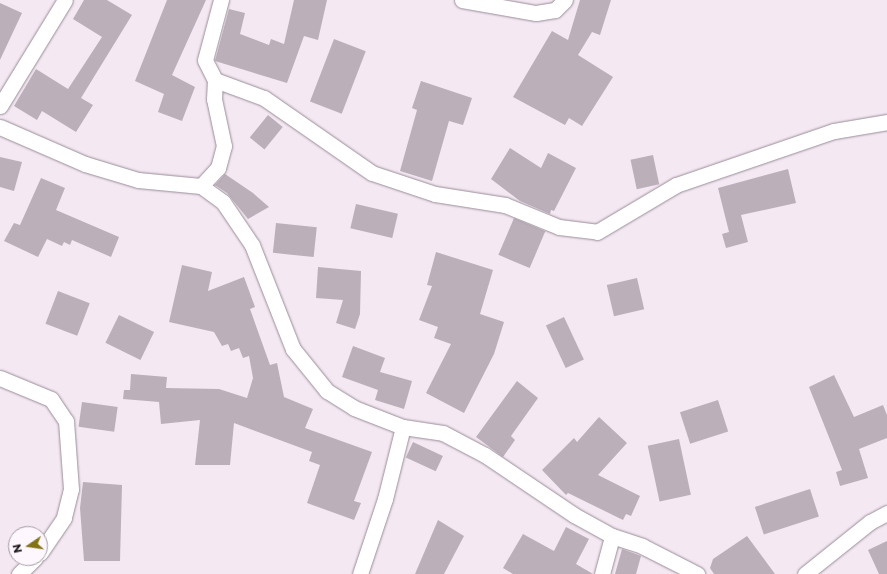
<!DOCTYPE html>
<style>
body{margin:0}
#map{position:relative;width:887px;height:574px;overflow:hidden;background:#f4e8f3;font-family:Montserrat,sans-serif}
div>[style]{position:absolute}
.building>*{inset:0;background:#bbb0ba;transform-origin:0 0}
.roads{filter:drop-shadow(0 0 1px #988d97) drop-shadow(0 0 1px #988d97)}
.minor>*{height:15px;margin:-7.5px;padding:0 7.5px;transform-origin:7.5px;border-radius:7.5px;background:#fff}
span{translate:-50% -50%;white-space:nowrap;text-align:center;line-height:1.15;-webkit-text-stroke:3.5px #fef7fd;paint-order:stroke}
.north{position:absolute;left:8px;top:526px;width:40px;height:40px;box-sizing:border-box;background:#fef7fd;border:1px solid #a39da2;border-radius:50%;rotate:257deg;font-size:11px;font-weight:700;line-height:16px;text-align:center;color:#1b171a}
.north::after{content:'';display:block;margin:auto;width:14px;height:18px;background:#837315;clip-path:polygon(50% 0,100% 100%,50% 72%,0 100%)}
</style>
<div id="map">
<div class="building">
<div style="clip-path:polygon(84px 0,107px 0,132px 15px,81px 98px,93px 105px,76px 132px,42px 111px,37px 120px,14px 106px,36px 69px,68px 89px,102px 37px,73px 19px)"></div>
<div style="clip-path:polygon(167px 0,206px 0,172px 75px,195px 87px,182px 121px,158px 112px,164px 94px,135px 81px)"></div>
<div style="clip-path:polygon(294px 0,327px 0,318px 40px,304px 36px,287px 83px,215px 61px,229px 9px,245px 13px,240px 34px,269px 45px,271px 39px,284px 44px)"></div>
<div style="clip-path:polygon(580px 0,611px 0,600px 35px,592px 32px,578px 55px,613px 77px,582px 126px,569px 118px,565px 125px,513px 97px,552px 31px,568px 40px)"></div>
<div style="clip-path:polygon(0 3px,22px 13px,0 60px)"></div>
<div style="left:334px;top:39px;width:34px;height:67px;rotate:21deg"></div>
<div style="clip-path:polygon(421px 81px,472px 98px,463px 125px,449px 121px,432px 181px,400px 171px,417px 110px,412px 108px)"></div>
<div style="left:268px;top:115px;width:19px;height:29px;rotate:39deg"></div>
<div style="clip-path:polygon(510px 148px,541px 168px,548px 153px,576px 168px,554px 211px,551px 210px,550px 214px,520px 201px,491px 179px)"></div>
<div style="left:653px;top:155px;width:30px;height:23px;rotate:78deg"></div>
<div style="clip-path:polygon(0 157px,22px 162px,14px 191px,0 187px)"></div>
<div style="clip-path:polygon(788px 169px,796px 203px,741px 215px,748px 242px,726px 248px,722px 234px,729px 232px,718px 188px)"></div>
<div style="clip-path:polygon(225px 174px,253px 193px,269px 207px,248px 219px,227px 193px,215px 185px)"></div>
<div style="clip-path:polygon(41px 178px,65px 188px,56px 210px,119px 237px,111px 257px,72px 240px,70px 245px,64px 242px,62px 246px,47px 239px,38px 257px,4px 241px,14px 223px,20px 225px)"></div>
<div style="left:356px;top:204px;width:43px;height:25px;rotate:13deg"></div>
<div style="left:514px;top:218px;width:34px;height:40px;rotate:23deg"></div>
<div style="left:276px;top:223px;width:41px;height:30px;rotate:6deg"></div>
<div style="clip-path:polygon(436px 252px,493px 270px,480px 314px,504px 322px,494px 354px,464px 413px,426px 393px,451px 344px,434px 338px,438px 327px,419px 320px,432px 286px,427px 285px)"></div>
<div style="clip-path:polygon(182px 265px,212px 272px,208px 291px,244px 277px,255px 307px,250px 309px,270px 365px,277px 363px,284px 397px,313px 409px,305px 428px,372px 452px,354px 501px,361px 503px,354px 520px,307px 503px,320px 465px,309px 461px,312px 452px,234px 423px,230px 465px,195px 465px,200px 420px,161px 424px,159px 402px,123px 399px,124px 390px,130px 390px,131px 374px,167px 377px,166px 388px,219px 389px,247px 398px,253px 378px,249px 356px,243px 358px,239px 348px,231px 351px,228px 344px,222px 346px,214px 332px,169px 322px)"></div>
<div style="clip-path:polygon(318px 267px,361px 271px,360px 314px,355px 329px,336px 323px,343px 300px,316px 298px)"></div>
<div style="left:637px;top:278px;width:32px;height:31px;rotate:77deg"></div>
<div style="left:58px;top:291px;width:34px;height:35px;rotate:21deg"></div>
<div style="left:119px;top:315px;width:39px;height:31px;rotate:26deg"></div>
<div style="left:564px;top:317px;width:47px;height:20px;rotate:65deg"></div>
<div style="clip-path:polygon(353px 346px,385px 358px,380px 372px,412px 381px,404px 409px,375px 400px,378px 390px,342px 377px)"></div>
<div style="clip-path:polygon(834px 375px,854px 417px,883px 405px,887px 415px,887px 438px,859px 449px,868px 478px,840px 486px,836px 472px,842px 470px,809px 387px)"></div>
<div style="clip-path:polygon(517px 381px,538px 398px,511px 436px,515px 440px,503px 457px,476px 437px)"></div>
<div style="left:718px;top:400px;width:33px;height:40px;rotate:72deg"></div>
<div style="left:82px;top:402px;width:36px;height:25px;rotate:8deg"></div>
<div style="clip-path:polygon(599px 417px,627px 443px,598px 475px,640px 496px,631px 516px,626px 514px,623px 520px,568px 493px,566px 495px,542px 470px,574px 438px,577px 442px)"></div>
<div style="left:679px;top:439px;width:57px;height:32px;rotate:78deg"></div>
<div style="left:413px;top:442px;width:33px;height:17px;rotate:25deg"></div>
<div style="clip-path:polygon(83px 482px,122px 485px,120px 561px,84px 561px,80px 508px)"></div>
<div style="left:810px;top:489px;width:29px;height:58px;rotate:72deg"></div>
<div style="clip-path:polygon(438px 520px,464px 536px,444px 574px,415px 574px)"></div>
<div style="clip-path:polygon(566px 527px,589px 539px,576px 564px,593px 574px,513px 574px,503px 568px,523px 534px,554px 551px)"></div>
<div style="clip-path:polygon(747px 536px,775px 574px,714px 574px,710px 568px,713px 559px)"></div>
<div style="clip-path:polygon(887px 541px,887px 574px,879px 574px,868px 550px)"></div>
<div style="clip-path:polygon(622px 549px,641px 556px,636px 574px,615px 574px)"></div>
</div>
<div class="roads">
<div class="minor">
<div style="left:462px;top:0;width:75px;rotate:10deg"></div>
<div style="left:536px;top:13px;width:19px;rotate:-9deg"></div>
<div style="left:555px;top:10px;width:14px;rotate:-45deg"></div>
<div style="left:215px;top:80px;width:52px;rotate:20.2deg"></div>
<div style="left:264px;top:98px;width:131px;rotate:34.8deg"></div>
<div style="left:372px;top:173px;width:66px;rotate:18.4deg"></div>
<div style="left:435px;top:194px;width:71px;rotate:8.9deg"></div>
<div style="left:505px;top:205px;width:58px;rotate:22.2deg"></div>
<div style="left:559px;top:227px;width:38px;rotate:7deg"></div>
<div style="left:597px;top:232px;width:92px;rotate:-30.7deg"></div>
<div style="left:676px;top:185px;width:167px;rotate:-18.9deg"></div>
<div style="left:834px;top:131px;width:54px;rotate:-9.6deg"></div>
<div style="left:0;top:106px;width:124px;rotate:-58.5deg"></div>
<div style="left:0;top:127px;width:93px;rotate:23.5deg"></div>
<div style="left:85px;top:164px;width:55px;rotate:16.8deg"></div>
<div style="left:138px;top:180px;width:63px;rotate:5.4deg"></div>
<div style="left:201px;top:186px;width:27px;rotate:36deg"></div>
<div style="left:223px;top:202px;width:52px;rotate:56deg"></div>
<div style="left:252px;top:245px;width:112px;rotate:68.5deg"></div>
<div style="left:293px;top:349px;width:54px;rotate:51deg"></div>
<div style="left:327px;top:391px;width:32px;rotate:32deg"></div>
<div style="left:354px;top:408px;width:53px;rotate:21.2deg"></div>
<div style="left:403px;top:427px;width:40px;rotate:8.5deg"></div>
<div style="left:443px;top:433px;width:47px;rotate:27.6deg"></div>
<div style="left:485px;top:455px;width:107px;rotate:34deg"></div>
<div style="left:574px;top:515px;width:43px;rotate:28.9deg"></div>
<div style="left:612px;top:536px;width:32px;rotate:18deg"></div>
<div style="left:642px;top:546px;width:62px;rotate:27deg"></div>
<div style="left:201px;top:186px;width:25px;rotate:-47deg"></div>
<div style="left:218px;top:168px;width:23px;rotate:-75deg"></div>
<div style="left:224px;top:146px;width:48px;rotate:-102deg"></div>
<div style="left:214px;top:99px;width:19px;rotate:-87deg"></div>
<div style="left:215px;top:80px;width:22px;rotate:-117deg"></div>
<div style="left:205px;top:60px;width:62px;rotate:-75.1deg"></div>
<div style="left:0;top:378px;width:55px;rotate:22.4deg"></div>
<div style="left:51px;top:399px;width:27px;rotate:56deg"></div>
<div style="left:66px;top:421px;width:68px;rotate:85.8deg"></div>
<div style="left:71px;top:489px;width:30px;rotate:104deg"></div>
<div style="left:64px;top:518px;width:42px;rotate:124.4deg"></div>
<div style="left:19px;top:574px;width:23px;rotate:-45deg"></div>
<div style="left:360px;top:574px;width:79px;rotate:-71.6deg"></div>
<div style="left:385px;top:499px;width:74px;rotate:-76deg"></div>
<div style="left:602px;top:574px;width:39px;rotate:-75deg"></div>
<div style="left:805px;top:574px;width:83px;rotate:-38.7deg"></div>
<div style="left:870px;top:522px;width:19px;rotate:-28deg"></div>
</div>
</div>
<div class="north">N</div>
</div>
